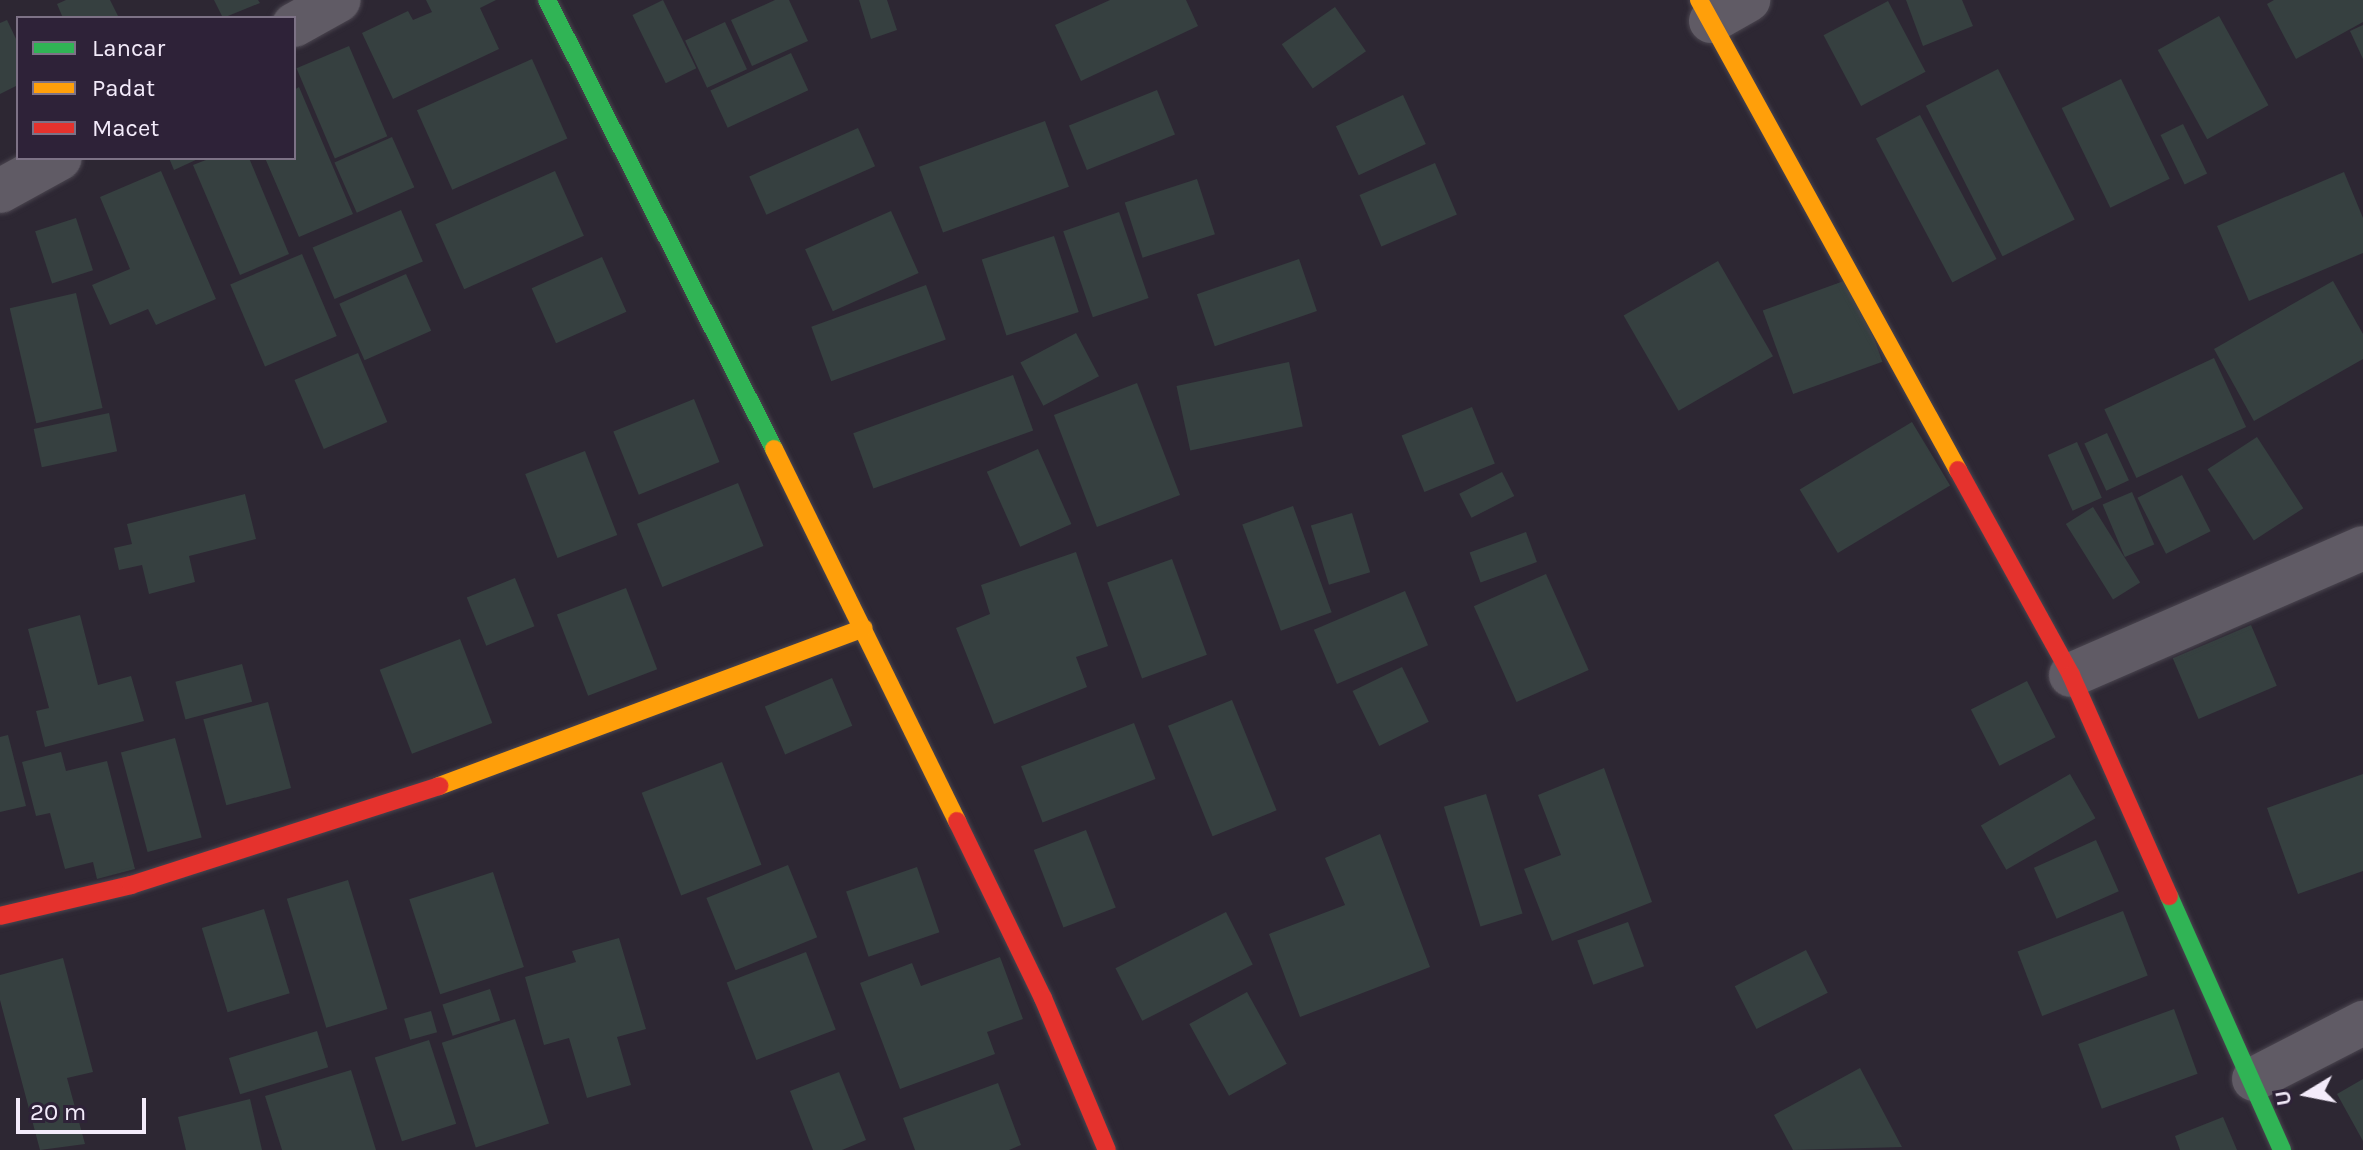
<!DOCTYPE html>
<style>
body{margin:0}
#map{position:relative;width:2363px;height:1150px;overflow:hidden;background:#2d2733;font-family:Karla,sans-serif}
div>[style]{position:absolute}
.building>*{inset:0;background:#364040;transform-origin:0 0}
.roads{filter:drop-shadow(0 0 2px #4a454f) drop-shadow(0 0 2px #4a454f)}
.street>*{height:44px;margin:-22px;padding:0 22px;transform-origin:22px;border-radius:22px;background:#605b65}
.fast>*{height:18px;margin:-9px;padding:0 9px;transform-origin:9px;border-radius:9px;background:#30b455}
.slow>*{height:18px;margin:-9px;padding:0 9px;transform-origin:9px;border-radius:9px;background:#ff9f0a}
.jam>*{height:18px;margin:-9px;padding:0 9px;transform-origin:9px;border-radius:9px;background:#e5322d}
span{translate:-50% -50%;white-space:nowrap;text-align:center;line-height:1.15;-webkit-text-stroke:7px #2e2238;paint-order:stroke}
.legend{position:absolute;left:16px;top:16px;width:280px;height:144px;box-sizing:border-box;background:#2e2238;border:2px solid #7d7286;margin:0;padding:10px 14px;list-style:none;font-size:24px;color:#f3ebfa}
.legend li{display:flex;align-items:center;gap:16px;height:40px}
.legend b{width:40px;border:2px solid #7d7286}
.north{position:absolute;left:2267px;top:1054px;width:80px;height:80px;-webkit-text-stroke:6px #2e2238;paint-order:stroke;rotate:260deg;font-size:22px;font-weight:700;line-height:32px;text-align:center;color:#f3ebfa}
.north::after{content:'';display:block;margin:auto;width:28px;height:36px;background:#f3ebfa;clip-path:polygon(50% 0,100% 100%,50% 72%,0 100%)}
.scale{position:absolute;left:16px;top:1098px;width:130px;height:36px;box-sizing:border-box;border:4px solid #f3ebfa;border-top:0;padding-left:10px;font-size:24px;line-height:28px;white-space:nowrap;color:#f3ebfa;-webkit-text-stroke:6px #2e2238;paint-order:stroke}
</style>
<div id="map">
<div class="building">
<div style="clip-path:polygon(66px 0,110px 0,119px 18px,63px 18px,57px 4px)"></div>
<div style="clip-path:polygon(214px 0,258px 0,260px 3px,223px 18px)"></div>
<div style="clip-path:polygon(426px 0,496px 0,480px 8px,499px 49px,393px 99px,362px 33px,408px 11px,413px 20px,432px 12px)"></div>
<div style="left:663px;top:0;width:76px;height:34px;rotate:64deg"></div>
<div style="clip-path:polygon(775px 0,789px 0,808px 41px,752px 66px,731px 20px)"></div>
<div style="clip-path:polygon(859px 0,887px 0,897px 30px,871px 39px)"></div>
<div style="clip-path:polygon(1110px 0,1186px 0,1198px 26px,1081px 81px,1055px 25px)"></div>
<div style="clip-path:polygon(1906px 0,1962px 0,1973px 26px,1923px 46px)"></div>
<div style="clip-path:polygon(2274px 0,2363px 0,2363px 22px,2296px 59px,2267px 4px)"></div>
<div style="left:1888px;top:1px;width:80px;height:73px;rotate:62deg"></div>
<div style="left:1335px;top:7px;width:54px;height:65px;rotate:55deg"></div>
<div style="left:2219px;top:16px;width:102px;height:70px;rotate:61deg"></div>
<div style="clip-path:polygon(7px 20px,18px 43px,18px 85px,0 94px,0 23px)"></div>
<div style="left:725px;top:22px;width:52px;height:44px;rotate:65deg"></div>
<div style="clip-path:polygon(2363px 25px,2363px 59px,2350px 31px)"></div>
<div style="left:349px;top:46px;width:98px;height:57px;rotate:67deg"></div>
<div style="left:791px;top:53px;width:41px;height:89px;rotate:65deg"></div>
<div style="left:532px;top:59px;width:87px;height:126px;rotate:66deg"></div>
<div style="left:1998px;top:69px;width:169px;height:81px;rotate:63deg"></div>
<div style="left:2121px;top:79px;width:111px;height:66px;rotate:64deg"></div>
<div style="clip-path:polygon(299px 87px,353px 214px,299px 237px,265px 158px,294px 158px,294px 90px)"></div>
<div style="left:1157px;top:90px;width:48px;height:95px;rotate:68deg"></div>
<div style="left:1403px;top:95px;width:54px;height:74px;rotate:65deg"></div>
<div style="left:1920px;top:115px;width:163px;height:50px;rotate:62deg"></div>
<div style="left:1045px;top:121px;width:70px;height:134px;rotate:70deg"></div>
<div style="left:2183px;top:124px;width:55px;height:25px;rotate:64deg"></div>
<div style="left:858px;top:128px;width:42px;height:119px;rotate:66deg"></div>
<div style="left:392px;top:137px;width:55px;height:63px;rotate:66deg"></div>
<div style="clip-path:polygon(169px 158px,200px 158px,174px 170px)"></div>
<div style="clip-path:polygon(211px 158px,249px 158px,289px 254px,240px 275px,193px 165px)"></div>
<div style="left:1435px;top:163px;width:56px;height:82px;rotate:67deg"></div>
<div style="clip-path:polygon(161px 171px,216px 299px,156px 325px,148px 309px,110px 325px,92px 285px,130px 269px,100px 197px)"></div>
<div style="left:555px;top:171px;width:71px;height:131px;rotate:66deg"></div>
<div style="clip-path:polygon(2344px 172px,2363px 218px,2363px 253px,2249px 301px,2217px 226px)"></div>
<div style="left:1197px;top:179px;width:58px;height:76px;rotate:72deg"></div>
<div style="left:401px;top:210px;width:56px;height:96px;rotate:67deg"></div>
<div style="left:891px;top:211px;width:68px;height:94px;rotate:66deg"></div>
<div style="left:1119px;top:212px;width:91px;height:59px;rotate:71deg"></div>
<div style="left:76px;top:218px;width:55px;height:43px;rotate:72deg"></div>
<div style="left:1054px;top:236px;width:80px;height:76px;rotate:72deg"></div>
<div style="left:302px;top:254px;width:89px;height:78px;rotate:67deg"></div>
<div style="left:602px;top:257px;width:60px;height:77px;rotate:66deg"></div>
<div style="left:1299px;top:259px;width:55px;height:108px;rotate:71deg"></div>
<div style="left:1718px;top:261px;width:110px;height:109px;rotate:60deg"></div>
<div style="left:406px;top:274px;width:62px;height:73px;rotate:66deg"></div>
<div style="left:1852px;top:278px;width:89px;height:95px;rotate:70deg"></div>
<div style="clip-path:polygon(2333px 281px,2363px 334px,2363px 359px,2254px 421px,2214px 349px)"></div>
<div style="left:926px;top:285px;width:58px;height:122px;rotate:70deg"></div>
<div style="left:76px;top:293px;width:118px;height:68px;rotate:77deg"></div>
<div style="left:1076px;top:333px;width:49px;height:63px;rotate:62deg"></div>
<div style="left:358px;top:353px;width:75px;height:69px;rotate:67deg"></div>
<div style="left:2214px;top:358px;width:76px;height:121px;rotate:65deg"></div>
<div style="left:1289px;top:362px;width:66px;height:115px;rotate:78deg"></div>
<div style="left:1013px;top:375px;width:59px;height:170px;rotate:70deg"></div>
<div style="left:1137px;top:383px;width:120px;height:89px;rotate:69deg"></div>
<div style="left:694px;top:399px;width:68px;height:87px;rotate:68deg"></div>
<div style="left:1472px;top:407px;width:61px;height:76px;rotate:68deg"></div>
<div style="left:109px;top:413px;width:39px;height:77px;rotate:78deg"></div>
<div style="left:1912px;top:422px;width:74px;height:131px;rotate:59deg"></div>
<div style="left:2107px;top:433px;width:52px;height:25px;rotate:65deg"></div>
<div style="left:2257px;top:437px;width:85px;height:59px;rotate:57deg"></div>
<div style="left:2077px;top:442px;width:61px;height:32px;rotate:66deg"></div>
<div style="left:1038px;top:449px;width:82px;height:56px;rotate:66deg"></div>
<div style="left:585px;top:451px;width:90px;height:64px;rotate:69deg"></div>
<div style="left:1502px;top:472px;width:27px;height:48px;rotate:63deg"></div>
<div style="left:2182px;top:475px;width:63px;height:50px;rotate:63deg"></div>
<div style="left:738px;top:483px;width:68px;height:109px;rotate:68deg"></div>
<div style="left:2132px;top:492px;width:57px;height:32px;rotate:67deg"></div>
<div style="clip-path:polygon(245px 494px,256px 539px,189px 556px,195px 582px,149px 594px,142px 565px,119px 570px,114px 548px,132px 544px,127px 524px)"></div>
<div style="left:1293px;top:506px;width:113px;height:54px;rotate:70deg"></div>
<div style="left:2093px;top:507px;width:89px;height:32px;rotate:58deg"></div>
<div style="left:1352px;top:513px;width:62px;height:43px;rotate:73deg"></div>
<div style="left:1526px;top:532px;width:32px;height:60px;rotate:70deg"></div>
<div style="clip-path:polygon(1076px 552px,1108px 646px,1076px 657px,1087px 687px,994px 724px,956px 628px,990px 614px,981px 585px)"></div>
<div style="left:1172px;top:559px;width:102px;height:69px;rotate:70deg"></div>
<div style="left:1546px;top:574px;width:105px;height:79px;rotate:66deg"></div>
<div style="left:515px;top:578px;width:52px;height:52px;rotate:68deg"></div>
<div style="left:626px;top:588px;width:87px;height:74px;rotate:69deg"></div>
<div style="left:1405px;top:591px;width:59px;height:99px;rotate:67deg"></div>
<div style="clip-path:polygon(80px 615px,98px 685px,131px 676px,144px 721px,45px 747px,36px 711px,49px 708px,28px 629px)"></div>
<div style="left:2251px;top:625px;width:66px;height:85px;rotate:67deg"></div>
<div style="left:460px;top:639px;width:90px;height:86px;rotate:69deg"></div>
<div style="left:242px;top:664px;width:39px;height:69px;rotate:75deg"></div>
<div style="left:1402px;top:667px;width:61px;height:55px;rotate:64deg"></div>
<div style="left:832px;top:678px;width:52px;height:73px;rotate:67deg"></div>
<div style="left:2027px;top:681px;width:63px;height:63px;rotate:63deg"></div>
<div style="left:1232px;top:700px;width:119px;height:69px;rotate:68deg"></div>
<div style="left:268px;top:702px;width:89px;height:67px;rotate:75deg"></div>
<div style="left:1134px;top:723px;width:60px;height:121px;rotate:69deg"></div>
<div style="clip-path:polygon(8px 735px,26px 806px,0 812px,0 737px)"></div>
<div style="left:175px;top:738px;width:103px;height:56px;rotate:75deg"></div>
<div style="clip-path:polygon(61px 752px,66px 771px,107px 761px,135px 869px,97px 879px,93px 862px,65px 869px,50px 813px,36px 816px,22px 762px)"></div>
<div style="left:722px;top:762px;width:110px;height:86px;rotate:69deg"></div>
<div style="clip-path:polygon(1604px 768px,1652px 902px,1552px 941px,1524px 869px,1561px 855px,1538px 795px)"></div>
<div style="left:2070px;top:774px;width:51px;height:103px;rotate:60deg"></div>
<div style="clip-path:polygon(2363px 774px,2363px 871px,2298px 894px,2267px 808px)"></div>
<div style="left:1486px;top:794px;width:125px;height:44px;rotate:73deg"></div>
<div style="left:1086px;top:830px;width:83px;height:56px;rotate:69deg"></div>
<div style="clip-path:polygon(1380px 834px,1430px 967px,1300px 1017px,1269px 934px,1345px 905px,1325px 858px)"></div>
<div style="left:2096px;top:840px;width:56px;height:68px;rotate:66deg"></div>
<div style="left:788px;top:865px;width:78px;height:88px;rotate:68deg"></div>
<div style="left:917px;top:867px;width:69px;height:75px;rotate:71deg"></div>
<div style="left:493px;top:872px;width:100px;height:88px;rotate:72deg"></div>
<div style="left:348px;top:880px;width:135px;height:64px;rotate:73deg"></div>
<div style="left:264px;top:909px;width:88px;height:65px;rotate:73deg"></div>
<div style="left:2123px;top:911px;width:69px;height:113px;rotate:69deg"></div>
<div style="left:1226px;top:912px;width:59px;height:124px;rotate:63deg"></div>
<div style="left:1628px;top:922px;width:47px;height:54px;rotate:70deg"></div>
<div style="clip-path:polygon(619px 938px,646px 1029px,617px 1037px,631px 1085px,587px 1098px,569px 1038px,544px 1045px,525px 977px,576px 962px,572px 951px)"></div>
<div style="left:1806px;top:950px;width:48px;height:80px;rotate:63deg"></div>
<div style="left:806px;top:952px;width:83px;height:85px;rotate:69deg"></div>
<div style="clip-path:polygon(1000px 957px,1023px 1019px,987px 1032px,995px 1054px,900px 1089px,860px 983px,912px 963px,921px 986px)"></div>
<div style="clip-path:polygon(63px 958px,93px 1072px,67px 1078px,85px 1144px,40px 1150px,0 1000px,0 975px)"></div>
<div style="left:490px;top:989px;width:33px;height:50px;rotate:72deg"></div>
<div style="left:1247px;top:992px;width:82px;height:66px;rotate:61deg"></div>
<div style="left:2174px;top:1009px;width:69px;height:102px;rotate:70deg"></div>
<div style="left:431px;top:1011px;width:22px;height:28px;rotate:74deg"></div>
<div style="left:515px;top:1019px;width:110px;height:77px;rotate:72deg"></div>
<div style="left:317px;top:1031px;width:38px;height:92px;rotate:73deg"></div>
<div style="left:429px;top:1040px;width:88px;height:57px;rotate:72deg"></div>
<div style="clip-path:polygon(1860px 1068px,1902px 1147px,1793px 1150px,1774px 1115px)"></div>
<div style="clip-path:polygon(351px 1070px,376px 1150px,282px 1150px,265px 1096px)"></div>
<div style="clip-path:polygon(839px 1072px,866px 1140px,842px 1150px,813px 1150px,790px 1091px)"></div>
<div style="clip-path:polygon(2363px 1079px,2363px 1141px,2337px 1094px)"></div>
<div style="clip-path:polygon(998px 1083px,1021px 1145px,1009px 1150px,915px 1150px,903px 1118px)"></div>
<div style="clip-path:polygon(250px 1099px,262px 1150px,186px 1150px,178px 1117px)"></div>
<div style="clip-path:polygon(2223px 1117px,2237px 1150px,2180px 1150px,2175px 1136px)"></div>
</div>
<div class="roads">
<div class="street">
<div style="left:1711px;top:21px;width:43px;rotate:-29.6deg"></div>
<div style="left:294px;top:25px;width:51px;rotate:-29.1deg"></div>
<div style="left:0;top:191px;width:68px;rotate:-28.8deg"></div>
<div style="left:2071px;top:675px;width:318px;rotate:-23.5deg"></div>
<div style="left:2254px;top:1079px;width:123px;rotate:-27.2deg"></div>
</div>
<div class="fast">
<div style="left:547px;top:0;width:503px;rotate:63.18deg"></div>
<div style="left:2169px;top:896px;width:278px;rotate:66deg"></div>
</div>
<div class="slow">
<div style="left:1699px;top:0;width:537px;rotate:61.14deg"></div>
<div style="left:774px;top:449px;width:415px;rotate:63.8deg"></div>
<div style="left:439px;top:786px;width:453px;rotate:-20.4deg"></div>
</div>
<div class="jam">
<div style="left:1958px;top:470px;width:234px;rotate:61.1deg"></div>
<div style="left:2071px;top:675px;width:242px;rotate:66.1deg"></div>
<div style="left:957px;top:821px;width:197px;rotate:64.1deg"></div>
<div style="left:1043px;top:998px;width:165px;rotate:67.2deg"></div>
<div style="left:0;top:916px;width:135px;rotate:-13.3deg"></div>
<div style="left:131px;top:885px;width:324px;rotate:-17.8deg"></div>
</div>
</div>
<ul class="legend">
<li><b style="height:10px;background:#30b455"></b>Lancar</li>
<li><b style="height:10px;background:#ff9f0a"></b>Padat</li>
<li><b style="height:10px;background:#e5322d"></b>Macet</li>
</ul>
<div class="north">U</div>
<div class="scale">20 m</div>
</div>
